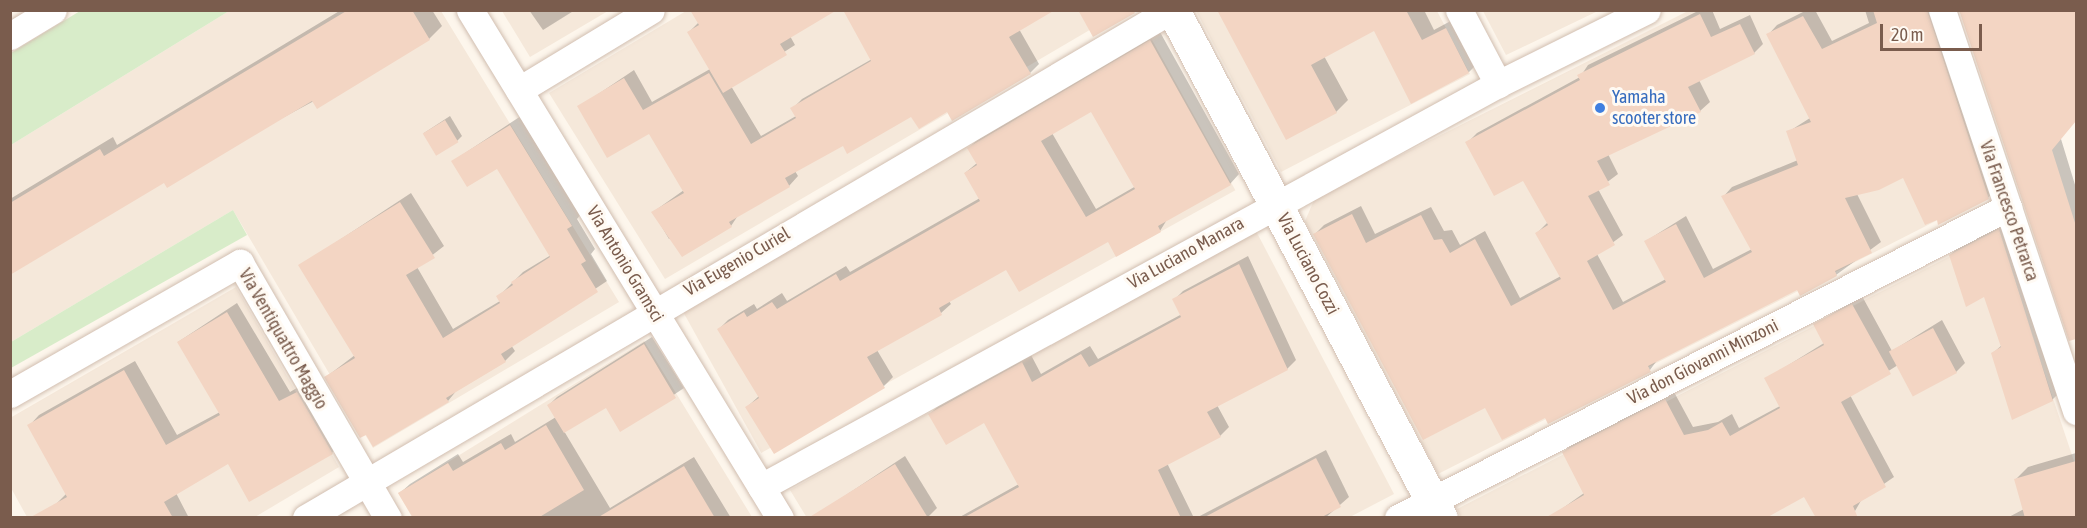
<!DOCTYPE html>
<style>
body{margin:0}
#map{position:relative;width:2087px;height:528px;overflow:hidden;background:#fdf6ec;font-family:"Asap Condensed",sans-serif}
div>[style]{position:absolute}
.residential>*{inset:0;background:#f5e8da;transform-origin:0 0}
.green>*{inset:0;background:#d8ecc9}
.shadow>*{inset:0;background:#0003}
.building>*{inset:0;background:#f3d5c3;transform-origin:0 0}
.roads{filter:drop-shadow(0 0 2px #d1beb0) drop-shadow(0 0 2px #d1beb0)}
.minor>*{height:27px;margin:-13.5px;padding:0 13.5px;transform-origin:13.5px;border-radius:13.5px;background:#fff}
.tertiary>*{height:33px;margin:-16.5px;padding:0 16.5px;transform-origin:16.5px;border-radius:16.5px;background:#fff}
.dots>*{width:16px;height:16px;translate:-50% -50%;box-sizing:border-box;border:3px solid #fffaf3;border-radius:50%}
span{translate:-50% -50%;white-space:nowrap;text-align:center;line-height:1.15;-webkit-text-stroke:6px #fffaf3;paint-order:stroke}
.shop-label{font-size:18px;color:#366cbe}
.left{translate:0 -50%;text-align:left}
.street-label{font-size:18px;color:#7a5c4d}
.frame{position:absolute;inset:0;border:12px solid #7a5c4d;pointer-events:none}
.scale{position:absolute;left:1880px;top:24px;width:102px;height:27px;box-sizing:border-box;border:3px solid #7a5c4d;border-top:0;padding-left:8px;font-size:18px;line-height:21px;white-space:nowrap;color:#7a5c4d;-webkit-text-stroke:4px #fffaf3;paint-order:stroke}
</style>
<div id="map">
<div class="residential">
<div style="clip-path:polygon(1690px 10px,1927px 11px,1989px 194px,1438px 474px,1305px 221px,1315px 198px)"></div>
<div style="clip-path:polygon(229px 11px,441px 11px,619px 302px,373px 448px,233px 210px,11px 342px,11px 145px)"></div>
<div style="clip-path:polygon(502px 11px,608px 11px,530px 57px)"></div>
<div style="clip-path:polygon(686px 11px,1122px 11px,665px 279px,549px 93px)"></div>
<div style="clip-path:polygon(1196px 11px,1437px 11px,1470px 74px,1281px 172px)"></div>
<div style="clip-path:polygon(1483px 11px,1598px 11px,1506px 55px)"></div>
<div style="left:1151px;top:38px;width:174px;height:542px;rotate:61deg"></div>
<div style="clip-path:polygon(1256px 231px,1394px 494px,1348px 518px,807px 518px,790px 490px)"></div>
<div style="clip-path:polygon(1997px 232px,2076px 467px,2076px 517px,1461px 518px,1457px 509px)"></div>
<div style="clip-path:polygon(236px 287px,339px 467px,255px 517px,27px 517px,11px 488px,10px 418px)"></div>
<div style="clip-path:polygon(644px 341px,752px 517px,412px 517px,398px 493px)"></div>
</div>
<div class="green">
<div style="clip-path:polygon(80px 11px,229px 11px,11px 145px,11px 53px)"></div>
<div style="clip-path:polygon(233px 210px,247px 235px,11px 368px,11px 342px)"></div>
</div>
<div class="shadow">
<div style="clip-path:polygon(341px 10px,432px 10px,442px 26px,429px 39px,165px 181px,10px 273px,10px 199px,113px 137px,117px 145px)"></div>
<div style="clip-path:polygon(529px 10px,575px 10px,543px 30px)"></div>
<div style="clip-path:polygon(1315px 10px,1424px 10px,1434px 30px,1458px 17px,1480px 61px,1469px 72px,1374px 29px,1324px 56px,1348px 100px,1336px 112px,1286px 138px)"></div>
<div style="clip-path:polygon(1700px 10px,1712px 10px,1720px 29px,1750px 15px,1763px 44px,1754px 53px,1699px 80px,1710px 102px,1700px 111px,1608px 154px,1618px 174px,1598px 189px,1623px 235px,1597px 254px,1623px 302px,1666px 279px,1646px 241px,1686px 216px,1713px 269px,1752px 249px,1723px 197px,1732px 187px,1798px 160px,1788px 132px,1810px 118px,1768px 35px,1777px 25px,1807px 10px,1815px 10px,1832px 41px,1869px 23px,1865px 10px,1938px 10px,1997px 188px,1988px 198px,1904px 176px,1857px 194px,1881px 242px,1836px 275px,1798px 288px,1658px 359px,1650px 370px,1546px 416px,1485px 406px,1315px 234px,1324px 225px,1361px 206px,1375px 234px,1431px 207px,1444px 231px,1452px 230px,1460px 245px,1485px 231px,1520px 298px,1561px 276px,1537px 233px,1548px 222px,1524px 179px,1467px 143px,1477px 133px,1580px 77px,1588px 65px)"></div>
<div style="clip-path:polygon(1960px 10px,2076px 10px,2076px 91px,2059px 96px,2061px 139px,2076px 188px,2076px 337px,2070px 339px)"></div>
<div style="clip-path:polygon(699px 22px,790px 36px,795px 45px,731px 86px,761px 136px,796px 116px,792px 109px,802px 99px,872px 59px,1019px 29px,1039px 64px,1030px 73px,947px 110px,912px 115px,843px 144px,795px 171px,798px 176px,789px 186px,739px 214px,731px 226px,669px 239px,653px 212px,684px 190px,650px 131px,579px 107px,634px 70px,652px 102px,710px 69px,689px 32px)"></div>
<div style="clip-path:polygon(evenodd,1160px 32px,1239px 174px,1230px 184px,1168px 218px,1160px 231px,1117px 255px,1108px 240px,1007px 268px,949px 301px,951px 304px,941px 313px,877px 350px,893px 377px,884px 386px,747px 407px,759px 396px,719px 329px,728px 320px,754px 304px,757px 309px,782px 293px,787px 301px,846px 266px,850px 272px,980px 198px,965px 173px,977px 163px,969px 148px,978px 139px,1160px 32px,1092px 110px,1136px 186px,1096px 209px,1052px 133px,1092px 110px)"></div>
<div style="clip-path:polygon(450px 116px,462px 136px,457px 141px,424px 133px)"></div>
<div style="clip-path:polygon(521px 116px,581px 214px,577px 219px,595px 249px,591px 254px,607px 281px,511px 345px,515px 351px,505px 361px,457px 390px,448px 401px,326px 377px,355px 355px,300px 266px,411px 193px,444px 246px,417px 267px,453px 329px,500px 301px,498px 297px,523px 272px,551px 255px,497px 166px,453px 161px)"></div>
<div style="clip-path:polygon(2008px 222px,2061px 391px,2052px 400px,1993px 353px,2002px 345px,1985px 294px,1950px 255px,1960px 246px)"></div>
<div style="clip-path:polygon(1248px 256px,1296px 360px,1287px 369px,1217px 405px,1229px 427px,1220px 436px,1167px 463px,1194px 518px,958px 518px,1019px 484px,984px 421px,930px 414px,939px 405px,1031px 355px,1041px 374px,1090px 346px,1098px 359px,1182px 314px,1174px 300px,1183px 291px)"></div>
<div style="clip-path:polygon(1862px 296px,1892px 351px,1942px 320px,1965px 363px,1956px 372px,1898px 365px,1850px 395px,1894px 477px,1862px 499px,1855px 511px,1841px 518px,1805px 495px,1556px 513px,1584px 493px,1564px 452px,1573px 443px,1674px 392px,1693px 427px,1718px 422px,1732px 414px,1739px 428px,1780px 406px,1766px 379px,1824px 343px,1815px 324px)"></div>
<div style="clip-path:polygon(237px 303px,290px 392px,307px 382px,342px 442px,332px 453px,228px 462px,176px 493px,189px 518px,64px 518px,56px 504px,67px 493px,29px 426px,39px 415px,135px 361px,177px 435px,220px 412px,178px 342px)"></div>
<div style="clip-path:polygon(652px 337px,684px 388px,621px 430px,606px 406px,564px 431px,610px 508px,694px 457px,731px 518px,415px 518px,400px 493px,410px 484px,458px 454px,463px 462px,511px 434px,515px 442px,556px 417px,549px 405px,557px 397px)"></div>
<div style="clip-path:polygon(1326px 450px,1349px 497px,1325px 518px,1196px 518px)"></div>
<div style="clip-path:polygon(2076px 453px,2076px 518px,2007px 518px,2024px 509px,2015px 480px,2028px 467px)"></div>
<div style="clip-path:polygon(905px 456px,937px 508px,927px 518px,828px 507px)"></div>
</div>
<div class="building">
<div style="clip-path:polygon(348px 10px,412px 10px,430px 40px,317px 109px,312px 101px,167px 188px,164px 183px,10px 275px,10px 203px,100px 149px,104px 156px)"></div>
<div style="clip-path:polygon(690px 10px,837px 10px,780px 44px,787px 55px,723px 93px,687px 32px,699px 25px)"></div>
<div style="clip-path:polygon(843px 10px,1055px 10px,1009px 37px,1031px 74px,952px 121px,947px 112px,919px 129px,911px 117px,847px 154px,843px 146px,785px 178px,790px 187px,729px 222px,732px 227px,682px 257px,651px 212px,684px 193px,649px 134px,607px 158px,577px 106px,624px 78px,643px 110px,709px 73px,751px 144px,796px 118px,790px 108px,871px 61px)"></div>
<div style="clip-path:polygon(1078px 10px,1133px 10px,1135px 13px,1093px 37px)"></div>
<div style="clip-path:polygon(1217px 10px,1410px 10px,1407px 12px,1422px 40px,1446px 28px,1469px 73px,1411px 104px,1374px 31px,1311px 65px,1337px 113px,1286px 140px)"></div>
<div style="clip-path:polygon(1873px 10px,1927px 10px,1989px 199px,1938px 225px,1937px 220px,1925px 225px,1903px 178px,1879px 190px,1845px 198px,1872px 253px,1835px 271px,1837px 276px,1800px 296px,1797px 290px,1648px 366px,1651px 372px,1548px 424px,1545px 418px,1502px 440px,1485px 408px,1423px 440px,1313px 234px,1352px 214px,1366px 243px,1421px 215px,1434px 240px,1442px 239px,1450px 253px,1475px 239px,1511px 306px,1561px 279px,1535px 233px,1548px 225px,1523px 181px,1494px 196px,1465px 142px,1580px 80px,1577px 75px,1700px 14px,1711px 37px,1740px 24px,1755px 54px,1688px 87px,1701px 112px,1597px 161px,1610px 185px,1588px 196px,1615px 245px,1587px 261px,1613px 310px,1666px 282px,1644px 241px,1676px 224px,1704px 278px,1752px 252px,1721px 196px,1798px 165px,1786px 131px,1811px 122px,1766px 34px,1803px 16px,1822px 49px,1877px 23px)"></div>
<div style="clip-path:polygon(1959px 10px,2076px 10px,2076px 121px,2052px 150px,2076px 226px,2076px 339px,2069px 341px)"></div>
<div style="clip-path:polygon(evenodd,1150px 40px,1231px 185px,1158px 226px,1161px 232px,1116px 257px,1108px 242px,1019px 292px,1006px 270px,939px 308px,942px 315px,867px 357px,885px 388px,774px 454px,745px 407px,759px 398px,717px 329px,744px 312px,747px 317px,772px 302px,777px 309px,836px 274px,840px 281px,980px 201px,964px 173px,977px 165px,967px 148px,1150px 40px,1091px 112px,1135px 189px,1086px 217px,1041px 141px,1091px 112px)"></div>
<div style="left:445px;top:120px;width:26px;height:26px;rotate:59deg"></div>
<div style="clip-path:polygon(510px 125px,572px 226px,567px 229px,586px 261px,581px 264px,598px 292px,501px 354px,506px 362px,446px 398px,449px 402px,373px 447px,366px 435px,360px 438px,324px 377px,355px 358px,298px 265px,400px 202px,435px 258px,406px 275px,443px 338px,500px 303px,496px 296px,513px 285px,511px 282px,550px 257px,497px 169px,467px 187px,451px 161px)"></div>
<div style="clip-path:polygon(1999px 229px,2053px 401px,2012px 420px,1991px 353px,2001px 347px,1984px 297px,1966px 307px,1949px 255px)"></div>
<div style="clip-path:polygon(1239px 264px,1288px 370px,1207px 412px,1221px 437px,1158px 470px,1181px 518px,963px 518px,1019px 487px,984px 423px,946px 445px,928px 414px,1022px 362px,1032px 382px,1081px 354px,1089px 367px,1181px 317px,1172px 299px)"></div>
<div style="clip-path:polygon(1852px 304px,1891px 374px,1841px 402px,1886px 487px,1853px 506px,1858px 518px,1816px 518px,1804px 497px,1766px 518px,1545px 518px,1584px 495px,1562px 452px,1665px 399px,1684px 435px,1708px 430px,1722px 422px,1730px 436px,1780px 408px,1764px 378px,1824px 345px,1813px 324px)"></div>
<div style="clip-path:polygon(227px 312px,279px 401px,297px 392px,333px 454px,249px 502px,228px 464px,164px 502px,173px 518px,29px 518px,67px 497px,27px 425px,124px 370px,166px 445px,220px 415px,177px 342px)"></div>
<div style="left:1933px;top:328px;width:51px;height:50px;rotate:62deg"></div>
<div style="clip-path:polygon(644px 344px,676px 398px,620px 432px,606px 408px,564px 433px,547px 405px)"></div>
<div style="clip-path:polygon(546px 425px,584px 490px,538px 518px,413px 518px,398px 493px,448px 463px,453px 471px,501px 443px,505px 450px)"></div>
<div style="clip-path:polygon(1316px 458px,1341px 507px,1320px 518px,1203px 518px)"></div>
<div style="clip-path:polygon(2076px 461px,2076px 518px,2025px 518px,2014px 479px)"></div>
<div style="clip-path:polygon(895px 464px,928px 518px,808px 518px)"></div>
<div style="clip-path:polygon(684px 466px,715px 518px,597px 518px)"></div>
</div>
<div class="roads">
<div class="minor">
<div style="left:470px;top:10px;width:595px;rotate:58.61deg"></div>
<div style="left:1459px;top:10px;width:84px;rotate:62.2deg"></div>
<div style="left:1942px;top:10px;width:423px;rotate:71.5deg"></div>
<div style="left:10px;top:36px;width:50px;rotate:-31.2deg"></div>
<div style="left:519px;top:90px;width:154px;rotate:-31.2deg"></div>
<div style="left:10px;top:394px;width:265px;rotate:-29.7deg"></div>
<div style="left:240px;top:263px;width:295px;rotate:59.9deg"></div>
<div style="left:761px;top:487px;width:840px;rotate:-28.67deg"></div>
<div style="left:1498px;top:84px;width:166px;rotate:-26.4deg"></div>
<div style="left:306px;top:518px;width:1003px;rotate:-30.43deg"></div>
<div style="left:1398px;top:518px;width:685px;rotate:-27.01deg"></div>
</div>
<div class="tertiary">
<div style="left:1173px;top:10px;width:574px;rotate:62.19deg"></div>
</div>
</div>
<div class="dots">
<div style="left:1600px;top:108px;background:#3f7fe0"></div>
</div>
<div class="shop-label">
<span class="left" style="left:1612px;top:108px">Yamaha<br>scooter store</span>
</div>
<div class="street-label">
<span style="left:2009px;top:211px;rotate:71deg">Via Francesco Petrarca</span>
<span style="left:1186px;top:253px;rotate:-29deg">Via Luciano Manara</span>
<span style="left:737px;top:262px;rotate:-30deg">Via Eugenio Curiel</span>
<span style="left:625px;top:264px;rotate:59deg">Via Antonio Gramsci</span>
<span style="left:1308px;top:264px;rotate:62deg">Via Luciano Cozzi</span>
<span style="left:283px;top:339px;rotate:60deg">Via Ventiquattro Maggio</span>
<span style="left:1703px;top:362px;rotate:-27deg">Via don Giovanni Minzoni</span>
</div>
<div class="frame"></div>
<div class="scale">20 m</div>
</div>
